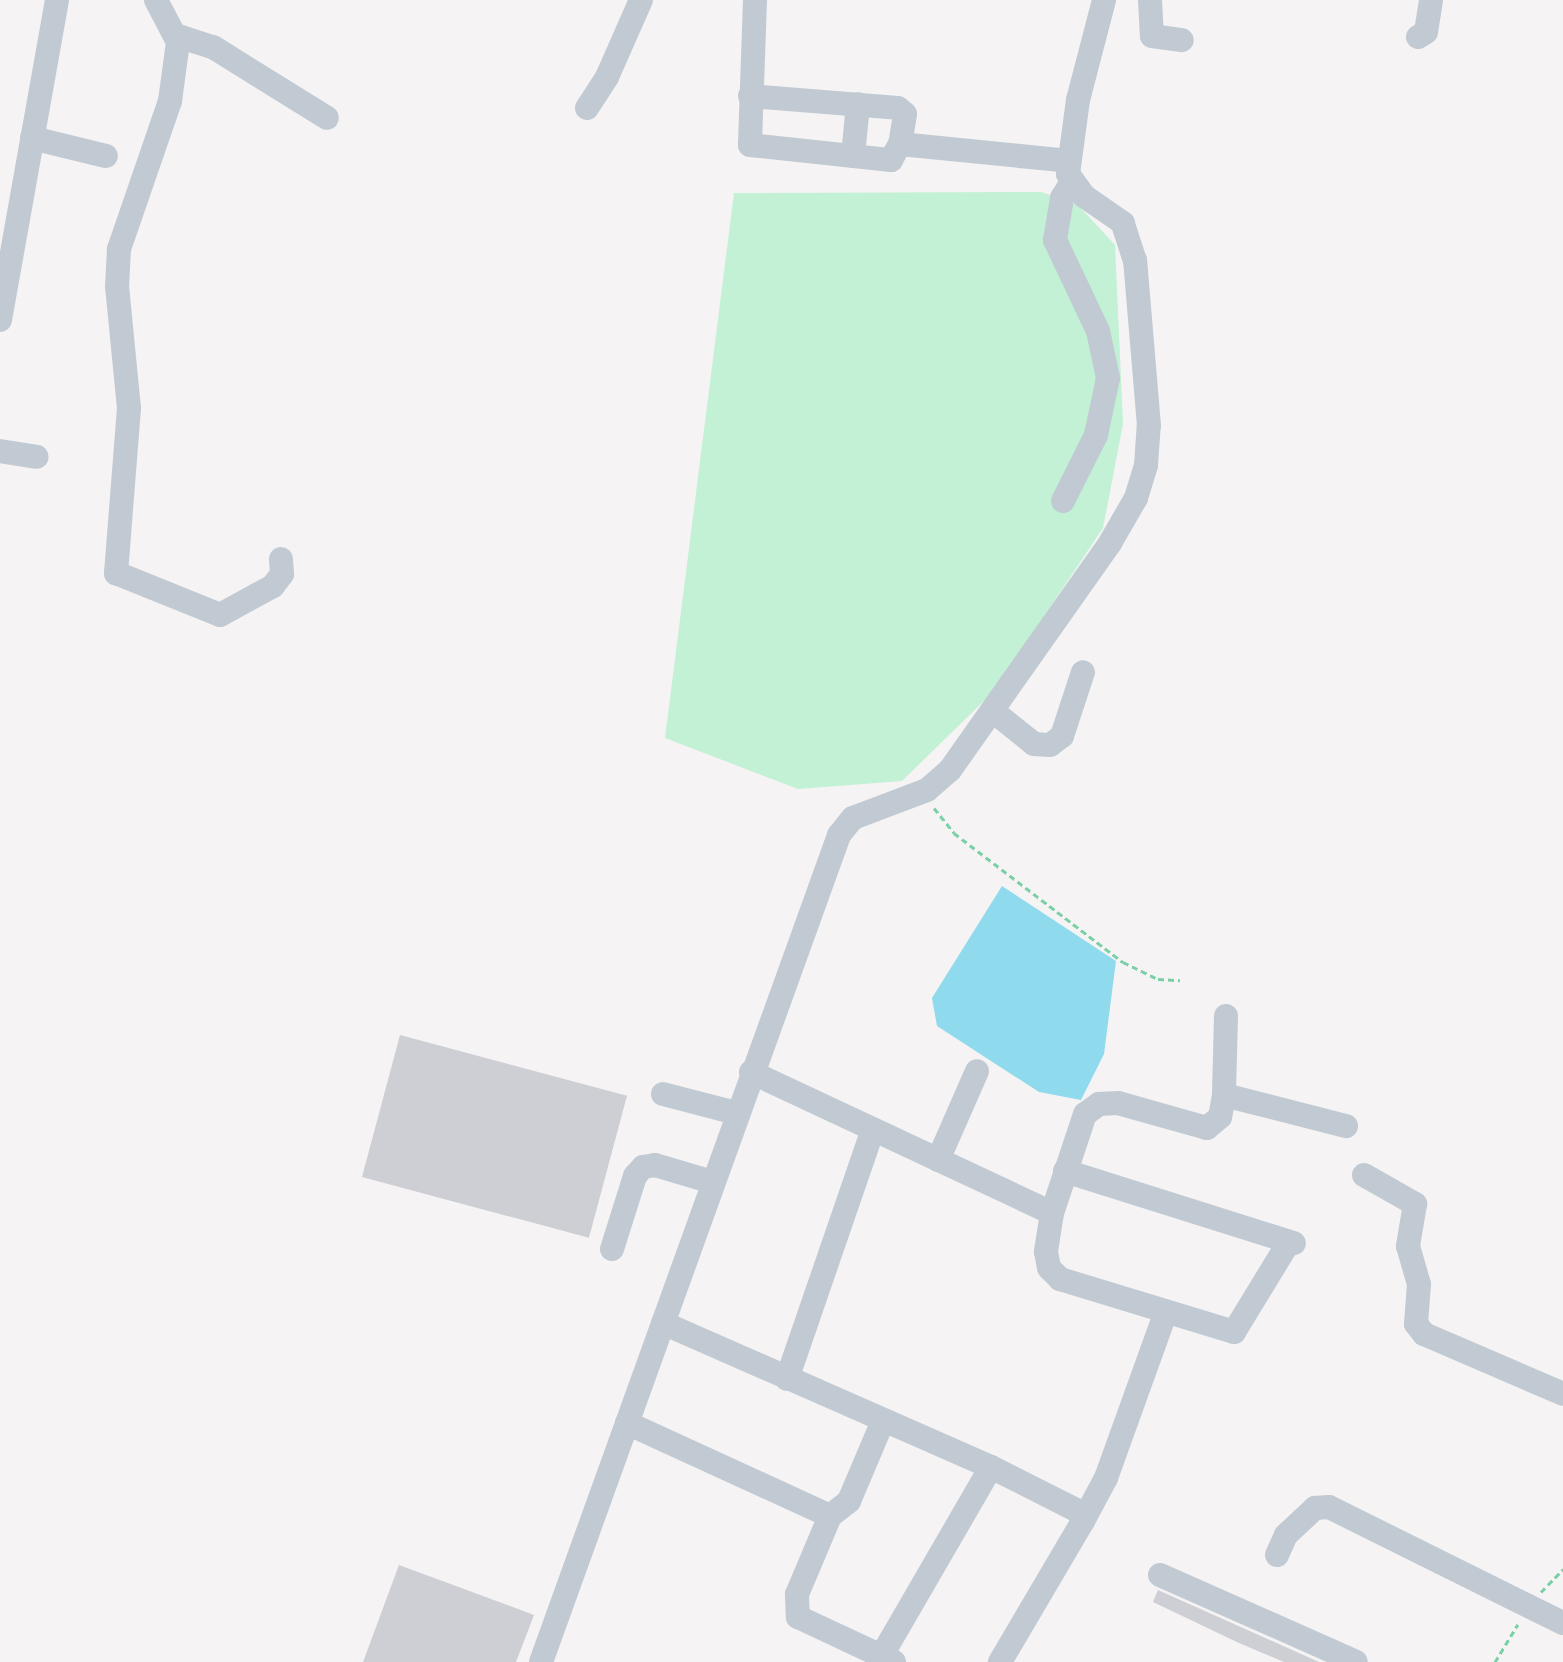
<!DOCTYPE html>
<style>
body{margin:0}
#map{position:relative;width:1563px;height:1662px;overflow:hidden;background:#f5f3f3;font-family:Mulish,sans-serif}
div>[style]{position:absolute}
.green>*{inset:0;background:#c3f1d5}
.water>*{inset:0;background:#90daee}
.building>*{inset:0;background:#cdcfd5;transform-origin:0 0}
.path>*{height:3px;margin-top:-1.5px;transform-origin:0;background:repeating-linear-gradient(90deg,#7ad0a6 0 6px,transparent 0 10px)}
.minor>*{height:24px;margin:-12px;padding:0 12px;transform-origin:12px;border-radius:12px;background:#c1cad2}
span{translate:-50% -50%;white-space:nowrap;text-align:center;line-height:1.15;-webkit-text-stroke:6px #fff;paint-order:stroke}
</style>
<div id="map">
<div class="green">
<div style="clip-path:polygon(1041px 192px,1077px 204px,1115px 245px,1123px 424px,1103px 528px,994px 691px,902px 781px,798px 789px,665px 738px,734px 193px)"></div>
</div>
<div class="water">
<div style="clip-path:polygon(1002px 886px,1116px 961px,1104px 1054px,1081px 1100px,1039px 1092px,937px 1026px,932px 998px)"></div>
</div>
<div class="building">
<div style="left:400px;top:1035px;width:235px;height:147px;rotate:15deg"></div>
<div style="clip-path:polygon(399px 1565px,534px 1615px,516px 1662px,363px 1662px)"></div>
<div style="clip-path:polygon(1158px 1590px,1319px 1662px,1284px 1662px,1239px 1643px,1153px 1602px)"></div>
</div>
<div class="path">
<div style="left:934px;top:808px;width:32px;rotate:51deg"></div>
<div style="left:954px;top:833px;width:213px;rotate:37.4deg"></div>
<div style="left:1123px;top:962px;width:39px;rotate:26deg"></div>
<div style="left:1158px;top:979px;width:22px;rotate:3deg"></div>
<div style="left:1541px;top:1592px;width:32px;rotate:-46deg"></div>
<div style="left:1495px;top:1662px;width:44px;rotate:-58.8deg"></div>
</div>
<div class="minor">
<div style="left:156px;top:0;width:47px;rotate:62.4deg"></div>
<div style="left:178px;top:42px;width:60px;rotate:97.7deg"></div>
<div style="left:170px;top:101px;width:157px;rotate:109deg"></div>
<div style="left:119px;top:249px;width:37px;rotate:93deg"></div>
<div style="left:117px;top:286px;width:123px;rotate:84.4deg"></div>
<div style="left:129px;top:408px;width:166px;rotate:94.5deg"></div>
<div style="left:116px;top:573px;width:112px;rotate:22deg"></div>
<div style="left:220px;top:615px;width:60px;rotate:-28.7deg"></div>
<div style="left:273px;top:586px;width:15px;rotate:-53deg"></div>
<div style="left:282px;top:574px;width:15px;rotate:-94deg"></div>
<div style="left:755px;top:0;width:145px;rotate:92deg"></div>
<div style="left:750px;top:145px;width:142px;rotate:6.1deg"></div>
<div style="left:891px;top:160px;width:18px;rotate:-61deg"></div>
<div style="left:900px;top:144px;width:170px;rotate:5.7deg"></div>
<div style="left:1150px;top:0;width:36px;rotate:87deg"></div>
<div style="left:1152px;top:36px;width:30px;rotate:8deg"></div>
<div style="left:175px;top:35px;width:40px;rotate:18deg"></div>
<div style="left:213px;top:47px;width:134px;rotate:31.9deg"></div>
<div style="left:1418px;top:37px;width:9px;rotate:-32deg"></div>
<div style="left:1426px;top:32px;width:32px;rotate:-81deg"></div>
<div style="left:750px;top:96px;width:148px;rotate:4.6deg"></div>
<div style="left:898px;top:108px;width:9px;rotate:41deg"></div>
<div style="left:905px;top:114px;width:30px;rotate:99deg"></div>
<div style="left:587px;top:108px;width:37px;rotate:-57deg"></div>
<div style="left:607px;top:77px;width:84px;rotate:-66.2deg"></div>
<div style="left:32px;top:138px;width:76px;rotate:13.7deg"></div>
<div style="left:853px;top:156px;width:52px;rotate:-84.5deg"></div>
<div style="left:0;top:320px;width:325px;rotate:-79.9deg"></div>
<div style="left:0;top:451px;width:37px;rotate:9deg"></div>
<div style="left:1063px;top:501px;width:74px;rotate:-63.4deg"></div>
<div style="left:1096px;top:435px;width:58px;rotate:-78.1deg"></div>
<div style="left:1108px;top:378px;width:48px;rotate:-102deg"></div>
<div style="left:1098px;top:331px;width:101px;rotate:-115.3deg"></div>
<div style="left:1055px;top:240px;width:43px;rotate:-80.5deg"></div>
<div style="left:1062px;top:198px;width:17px;rotate:-59deg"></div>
<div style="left:994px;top:712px;width:51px;rotate:38.7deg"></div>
<div style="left:1034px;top:744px;width:16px;rotate:4deg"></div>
<div style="left:1050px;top:745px;width:15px;rotate:-37deg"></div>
<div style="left:1062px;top:736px;width:67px;rotate:-71.8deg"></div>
<div style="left:1226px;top:1016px;width:79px;rotate:91.5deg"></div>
<div style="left:1224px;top:1095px;width:22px;rotate:100deg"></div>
<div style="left:1220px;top:1117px;width:17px;rotate:140deg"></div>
<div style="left:1207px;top:1128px;width:92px;rotate:-164.3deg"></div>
<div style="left:1118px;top:1103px;width:19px;rotate:177deg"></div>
<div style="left:1099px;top:1104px;width:17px;rotate:144deg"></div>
<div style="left:1085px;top:1114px;width:104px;rotate:108.4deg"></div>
<div style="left:1052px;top:1213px;width:39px;rotate:99deg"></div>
<div style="left:1046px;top:1252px;width:16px;rotate:79deg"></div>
<div style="left:1049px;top:1268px;width:16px;rotate:45deg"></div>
<div style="left:1060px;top:1279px;width:182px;rotate:16.9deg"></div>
<div style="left:1234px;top:1332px;width:105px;rotate:-58.6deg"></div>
<div style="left:751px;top:1072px;width:332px;rotate:25.1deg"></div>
<div style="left:663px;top:1094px;width:75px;rotate:14.6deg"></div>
<div style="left:1224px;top:1095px;width:126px;rotate:14.3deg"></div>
<div style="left:938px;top:1160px;width:97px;rotate:-66.3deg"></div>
<div style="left:1065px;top:1171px;width:240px;rotate:17.5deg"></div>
<div style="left:1364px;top:1175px;width:59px;rotate:29.6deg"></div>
<div style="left:1415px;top:1204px;width:43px;rotate:99.5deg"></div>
<div style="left:1408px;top:1246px;width:40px;rotate:74deg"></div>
<div style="left:1419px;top:1284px;width:40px;rotate:94.3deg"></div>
<div style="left:1416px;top:1324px;width:13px;rotate:51deg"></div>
<div style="left:1424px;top:1334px;width:151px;rotate:23.3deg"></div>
<div style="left:612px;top:1249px;width:77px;rotate:-72.5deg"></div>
<div style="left:635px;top:1176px;width:12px;rotate:-48deg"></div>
<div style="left:643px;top:1167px;width:12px;rotate:-9deg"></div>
<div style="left:655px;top:1165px;width:59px;rotate:16.6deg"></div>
<div style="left:663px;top:1323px;width:358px;rotate:23.7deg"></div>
<div style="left:991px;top:1467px;width:97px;rotate:26.8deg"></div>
<div style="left:1078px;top:1511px;width:11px;rotate:63deg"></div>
<div style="left:1083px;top:1521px;width:164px;rotate:120.5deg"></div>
<div style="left:787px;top:1379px;width:264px;rotate:-71deg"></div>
<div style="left:627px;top:1423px;width:223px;rotate:24.6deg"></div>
<div style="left:830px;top:1516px;width:85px;rotate:112.9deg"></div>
<div style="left:797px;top:1594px;width:23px;rotate:88deg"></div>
<div style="left:798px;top:1617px;width:106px;rotate:25.1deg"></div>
<div style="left:830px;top:1516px;width:24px;rotate:-38deg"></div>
<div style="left:849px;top:1501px;width:87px;rotate:-67deg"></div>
<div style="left:1083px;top:1521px;width:49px;rotate:-61.9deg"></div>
<div style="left:1106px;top:1478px;width:177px;rotate:-70.2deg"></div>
<div style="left:1277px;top:1555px;width:22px;rotate:-66deg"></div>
<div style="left:1286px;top:1535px;width:40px;rotate:-43deg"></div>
<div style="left:1315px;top:1508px;width:14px;rotate:-4deg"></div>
<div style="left:1329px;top:1507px;width:261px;rotate:26.4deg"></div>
<div style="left:1160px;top:1575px;width:214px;rotate:23.9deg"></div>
<div style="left:541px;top:1662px;width:879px;rotate:-70.18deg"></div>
<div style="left:839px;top:835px;width:22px;rotate:-51deg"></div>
<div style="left:853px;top:818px;width:79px;rotate:-20.7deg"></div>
<div style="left:927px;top:790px;width:30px;rotate:-41deg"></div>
<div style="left:950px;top:770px;width:278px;rotate:-54.8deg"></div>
<div style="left:1110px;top:543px;width:52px;rotate:-60deg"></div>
<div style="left:1136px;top:498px;width:34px;rotate:-73deg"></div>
<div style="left:1146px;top:465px;width:39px;rotate:-86deg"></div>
<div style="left:1149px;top:426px;width:166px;rotate:-94.8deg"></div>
<div style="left:1135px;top:261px;width:40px;rotate:-108deg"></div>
<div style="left:1123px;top:223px;width:47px;rotate:-145.3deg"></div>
<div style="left:1084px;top:196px;width:27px;rotate:-126deg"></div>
<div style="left:1068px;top:174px;width:75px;rotate:-82.3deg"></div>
<div style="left:1078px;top:100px;width:103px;rotate:-75.4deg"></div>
<div style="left:878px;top:1662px;width:225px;rotate:-59.9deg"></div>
</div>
</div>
